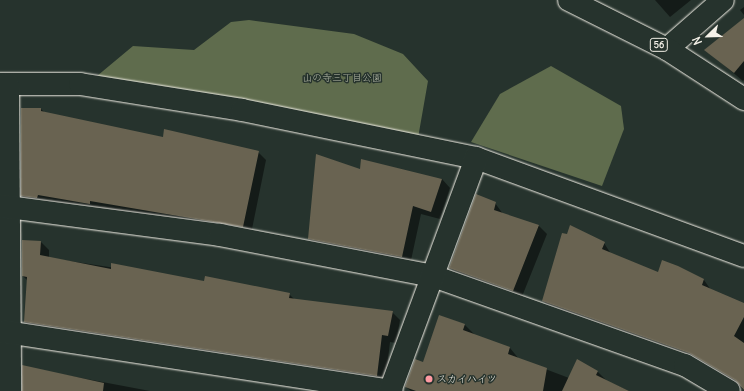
<!DOCTYPE html>
<meta charset="utf-8">
<style>
body{margin:0}
#map{position:relative;width:744px;height:391px;overflow:hidden;background:#26332d;font-family:Delius,"Klee One",sans-serif}
div>[style]{position:absolute}
.green>*{inset:0;background:#5f6c4d}
.shadow>*{inset:0;background:#0007}
.building>*{inset:0;background:#696351}
.roads{filter:drop-shadow(0 0 1px #f4f1e8) drop-shadow(0 0 1px #f4f1e8)}
.street>*{height:22px;margin:-11px;padding:0 11px;transform-origin:11px;border-radius:11px;background:#26332d}
.primary>*{height:22px;margin:-11px;padding:0 11px;transform-origin:11px;border-radius:11px;background:#26332d}
.dots>*{width:11px;height:11px;translate:-50% -50%;box-sizing:border-box;border:2px solid #26332d;border-radius:50%}
span{translate:-50% -50%;white-space:nowrap;text-align:center;line-height:1.15;-webkit-text-stroke:3px #26332d;paint-order:stroke}
.shield-label span{padding:1px 3px;background:#26332d;border:1px solid;border-radius:3px;-webkit-text-stroke-width:0}
.shield-label{font-size:9px;color:#f4f1e8;font-weight:700}
.park-label{font-size:10px;color:#b8bcaa}
.poi-label{font-size:10px;color:#f4f1e8}
.left{translate:0 -50%;text-align:left}
.north{position:absolute;left:688px;top:16px;width:40px;height:40px;-webkit-text-stroke:3px #26332d;paint-order:stroke;rotate:247deg;font-size:11px;font-weight:700;line-height:16px;text-align:center;color:#f4f1e8}
.north::after{content:'';display:block;margin:auto;width:14px;height:18px;background:#f4f1e8;clip-path:polygon(50% 0,100% 100%,50% 72%,0 100%)}
</style>
<div id="map">
<div class="green">
<div style="clip-path:polygon(249px 20px,354px 34px,403px 54px,428px 81px,418px 138px,91px 81px,133px 46px,194px 50px,231px 22px)"></div>
<div style="clip-path:polygon(551px 66px,621px 106px,624px 129px,602px 186px,471px 142px,500px 94px)"></div>
</div>
<div class="shadow">
<div style="clip-path:polygon(655px 0,691px 0,670px 17px)"></div>
<div style="clip-path:polygon(744px 7px,744px 15px,740px 10px)"></div>
<div style="clip-path:polygon(744px 19px,744px 80px,743px 81px,706px 50px)"></div>
<div style="clip-path:polygon(41px 109px,45px 113px,164px 138px,258px 152px,266px 160px,251px 234px,30px 204px,22px 196px)"></div>
<div style="clip-path:polygon(361px 170px,442px 179px,450px 188px,440px 219px,421px 214px,410px 265px,318px 247px,309px 239px)"></div>
<div style="clip-path:polygon(495px 203px,503px 214px,539px 226px,547px 234px,521px 299px,458px 276px,450px 268px)"></div>
<div style="clip-path:polygon(41px 242px,49px 250px,49px 258px,289px 294px,295px 300px,392px 312px,400px 320px,396px 343px,390px 342px,385px 384px,33px 330px,25px 322px,28px 281px,23px 276px)"></div>
<div style="clip-path:polygon(604px 243px,611px 254px,658px 273px,704px 280px,711px 290px,744px 304px,744px 390px,698px 361px,551px 309px,543px 301px)"></div>
<div style="clip-path:polygon(440px 316px,465px 325px,475px 335px,510px 348px,519px 359px,569px 378px,597px 371px,607px 381px,629px 391px,411px 391px,406px 387px,424px 363px)"></div>
<div style="clip-path:polygon(23px 367px,150px 391px,22px 391px)"></div>
</div>
<div class="building">
<div style="clip-path:polygon(744px 18px,744px 61px,734px 73px,704px 50px)"></div>
<div style="clip-path:polygon(21px 108px,41px 108px,41px 111px,163px 137px,164px 129px,259px 151px,243px 227px,90px 201px,90px 204px,38px 195px,37px 198px,21px 196px)"></div>
<div style="clip-path:polygon(316px 154px,360px 169px,361px 159px,442px 179px,431px 212px,413px 206px,402px 257px,308px 239px)"></div>
<div style="clip-path:polygon(476px 194px,496px 202px,494px 210px,539px 225px,513px 291px,449px 268px)"></div>
<div style="clip-path:polygon(570px 225px,605px 242px,602px 249px,658px 272px,662px 260px,678px 266px,704px 279px,702px 285px,744px 303px,744px 317px,734px 336px,744px 343px,744px 390px,735px 380px,689px 353px,542px 301px,562px 233px,567px 234px)"></div>
<div style="clip-path:polygon(22px 240px,41px 241px,40px 255px,111px 269px,111px 263px,204px 281px,205px 276px,290px 293px,289px 298px,393px 311px,388px 336px,382px 335px,377px 376px,24px 322px,27px 277px,22px 276px)"></div>
<div style="clip-path:polygon(439px 315px,465px 324px,463px 330px,510px 347px,508px 354px,547px 368px,543px 391px,416px 391px,405px 387px,415px 359px,423px 362px)"></div>
<div style="clip-path:polygon(577px 359px,598px 371px,596px 375px,629px 391px,562px 391px)"></div>
<div style="clip-path:polygon(22px 365px,104px 383px,103px 391px,22px 391px)"></div>
</div>
<div class="roads">
<div class="street">
<div style="left:667px;top:49px;width:74px;rotate:-41.2deg"></div>
<div style="left:0;top:84px;width:80px"></div>
<div style="left:80px;top:84px;width:164px;rotate:9.1deg"></div>
<div style="left:242px;top:110px;width:239px;rotate:11.6deg"></div>
<div style="left:476px;top:158px;width:285px;rotate:20.1deg"></div>
<div style="left:8px;top:84px;width:307px;rotate:89.6deg"></div>
<div style="left:0;top:206px;width:222px;rotate:7.5deg"></div>
<div style="left:220px;top:235px;width:217px;rotate:10.9deg"></div>
<div style="left:433px;top:276px;width:267px;rotate:19.5deg"></div>
<div style="left:685px;top:365px;width:51px;rotate:30.6deg"></div>
<div style="left:0;top:331px;width:396px;rotate:8.7deg"></div>
<div style="left:390px;top:391px;width:248px;rotate:-69.7deg"></div>
</div>
<div class="primary">
<div style="left:569px;top:0;width:110px;rotate:26.6deg"></div>
<div style="left:667px;top:49px;width:92px;rotate:33deg"></div>
</div>
</div>
<div class="dots">
<div style="left:429px;top:379px;background:#ff9aa2"></div>
</div>
<div class="shield-label">
<span style="left:659px;top:45px">56</span>
</div>
<div class="park-label">
<span style="left:342px;top:78px">山の寺三丁目公園</span>
</div>
<div class="poi-label">
<span class="left" style="left:437px;top:379px">スカイハイツ</span>
</div>
<div class="north">N</div>
</div>
